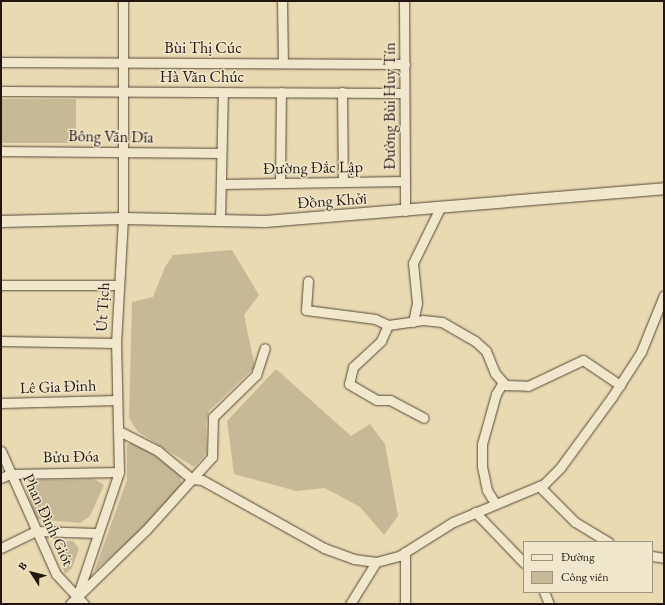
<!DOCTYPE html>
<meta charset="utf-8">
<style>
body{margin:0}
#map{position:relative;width:665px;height:605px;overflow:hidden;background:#eadab2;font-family:"EB Garamond",serif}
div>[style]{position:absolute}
.green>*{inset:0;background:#c8b996;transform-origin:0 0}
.roads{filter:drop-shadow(0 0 1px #544738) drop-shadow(0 0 1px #544738)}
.minor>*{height:9px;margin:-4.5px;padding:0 4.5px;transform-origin:4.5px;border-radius:4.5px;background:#f1e7cd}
.tertiary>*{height:11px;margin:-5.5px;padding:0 5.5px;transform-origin:5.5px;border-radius:5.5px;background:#f1e7cd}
span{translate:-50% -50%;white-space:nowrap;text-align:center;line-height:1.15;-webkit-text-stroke:3px #f1e7cd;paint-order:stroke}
.street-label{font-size:16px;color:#22160f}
.frame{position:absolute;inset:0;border:2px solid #22160f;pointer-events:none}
.legend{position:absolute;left:523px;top:541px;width:130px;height:52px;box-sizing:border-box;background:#f1e7cd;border:1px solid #9e9381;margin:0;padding:5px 7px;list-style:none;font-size:12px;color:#22160f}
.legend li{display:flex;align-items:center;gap:8px;height:20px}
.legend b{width:20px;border:1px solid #9e9381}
.north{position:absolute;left:12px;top:553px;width:40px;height:40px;-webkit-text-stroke:3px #f1e7cd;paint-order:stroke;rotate:306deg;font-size:11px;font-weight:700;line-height:16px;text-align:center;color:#22160f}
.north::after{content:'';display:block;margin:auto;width:14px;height:18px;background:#22160f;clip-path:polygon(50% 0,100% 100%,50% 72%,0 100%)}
</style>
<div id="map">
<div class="green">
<div style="left:1px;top:99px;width:75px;height:44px"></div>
<div style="clip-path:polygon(232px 250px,259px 295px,244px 315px,255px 367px,209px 411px,206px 425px,207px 453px,194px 467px,138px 432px,129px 418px,132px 302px,153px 297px,165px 267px,173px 255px)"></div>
<div style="clip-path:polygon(276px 369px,351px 436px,370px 424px,385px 444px,398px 516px,384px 535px,360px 507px,325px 488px,296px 491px,234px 474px,227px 421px)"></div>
<div style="clip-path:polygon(136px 442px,180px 474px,182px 485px,142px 529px,94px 572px,127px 480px,127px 444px)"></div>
<div style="clip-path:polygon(94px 479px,104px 485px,90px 516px,80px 523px,36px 519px,26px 489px,34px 480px)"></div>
<div style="clip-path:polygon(62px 541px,73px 541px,79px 549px,72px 568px,65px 574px,57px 547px)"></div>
</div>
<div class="roads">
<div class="minor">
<div style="left:282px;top:1px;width:61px;rotate:89.1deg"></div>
<div style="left:404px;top:1px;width:210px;rotate:89.7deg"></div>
<div style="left:1px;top:62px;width:404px;rotate:0.3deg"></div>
<div style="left:1px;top:91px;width:402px;rotate:0.3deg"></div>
<div style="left:342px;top:92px;width:90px;rotate:89.4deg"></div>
<div style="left:1px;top:151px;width:220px;rotate:0.5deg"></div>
<div style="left:280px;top:183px;width:91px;rotate:-89.4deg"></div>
<div style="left:221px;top:184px;width:184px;rotate:-0.9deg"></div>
<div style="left:220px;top:220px;width:128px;rotate:-88.7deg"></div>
<div style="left:308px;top:281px;width:29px;rotate:94deg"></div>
<div style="left:306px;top:310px;width:70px;rotate:7.4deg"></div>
<div style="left:375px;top:319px;width:14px;rotate:25deg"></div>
<div style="left:388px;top:325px;width:35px;rotate:-8deg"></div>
<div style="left:423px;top:320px;width:19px;rotate:6deg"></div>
<div style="left:442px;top:322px;width:38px;rotate:30deg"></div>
<div style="left:475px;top:341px;width:15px;rotate:42deg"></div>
<div style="left:486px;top:351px;width:24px;rotate:68deg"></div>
<div style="left:495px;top:373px;width:16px;rotate:50deg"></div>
<div style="left:505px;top:385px;width:23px;rotate:2deg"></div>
<div style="left:528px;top:386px;width:61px;rotate:-25.3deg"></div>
<div style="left:583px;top:360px;width:45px;rotate:34deg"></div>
<div style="left:1px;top:285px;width:118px"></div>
<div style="left:413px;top:322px;width:19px;rotate:-78deg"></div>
<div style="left:417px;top:303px;width:40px;rotate:-95.7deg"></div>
<div style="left:413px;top:263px;width:61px;rotate:-63.9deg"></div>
<div style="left:388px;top:325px;width:17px;rotate:114deg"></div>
<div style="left:381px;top:341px;width:38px;rotate:137deg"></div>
<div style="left:353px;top:367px;width:17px;rotate:103deg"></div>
<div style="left:349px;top:384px;width:32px;rotate:30deg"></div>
<div style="left:377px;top:400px;width:13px"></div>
<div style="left:390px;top:400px;width:38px;rotate:28deg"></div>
<div style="left:1px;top:341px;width:115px;rotate:1deg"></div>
<div style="left:1px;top:403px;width:115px;rotate:-1.5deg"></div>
<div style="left:119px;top:431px;width:44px;rotate:27.1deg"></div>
<div style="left:158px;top:451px;width:44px;rotate:39.5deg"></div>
<div style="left:192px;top:479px;width:30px;rotate:-48deg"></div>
<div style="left:212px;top:457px;width:40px;rotate:-88.6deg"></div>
<div style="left:213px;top:417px;width:60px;rotate:-44.3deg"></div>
<div style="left:256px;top:375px;width:28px;rotate:-72deg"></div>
<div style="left:1px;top:451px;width:135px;rotate:65.9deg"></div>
<div style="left:56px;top:574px;width:41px;rotate:47deg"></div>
<div style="left:1px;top:478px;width:10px;rotate:-24deg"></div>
<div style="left:10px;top:474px;width:109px;rotate:-1.1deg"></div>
<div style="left:539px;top:486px;width:51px;rotate:45deg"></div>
<div style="left:575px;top:522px;width:39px;rotate:31deg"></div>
<div style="left:495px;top:503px;width:15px;rotate:-122deg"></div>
<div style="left:487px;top:490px;width:25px;rotate:-102deg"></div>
<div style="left:482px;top:466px;width:22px;rotate:-90deg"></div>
<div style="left:482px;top:444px;width:52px;rotate:-74.4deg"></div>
<div style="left:496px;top:394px;width:14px;rotate:-60deg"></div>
<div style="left:475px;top:512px;width:71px;rotate:46.1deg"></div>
<div style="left:1px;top:548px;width:39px;rotate:-26deg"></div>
<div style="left:36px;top:531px;width:61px;rotate:1.9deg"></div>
<div style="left:652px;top:556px;width:12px;rotate:9deg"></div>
<div style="left:544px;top:592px;width:13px;rotate:67deg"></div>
<div style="left:77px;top:597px;width:96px;rotate:-44.2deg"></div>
<div style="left:146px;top:530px;width:69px;rotate:-48deg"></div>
<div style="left:192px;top:479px;width:10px;rotate:6deg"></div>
<div style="left:202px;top:480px;width:140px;rotate:29.1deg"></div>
<div style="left:324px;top:548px;width:32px;rotate:20deg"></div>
<div style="left:354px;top:559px;width:22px;rotate:8deg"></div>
<div style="left:376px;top:562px;width:24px;rotate:-15deg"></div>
<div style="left:399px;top:556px;width:64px;rotate:-32.2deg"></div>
<div style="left:453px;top:522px;width:99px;rotate:-22.7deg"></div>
<div style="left:544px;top:484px;width:23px;rotate:-45deg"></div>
<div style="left:560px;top:468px;width:88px;rotate:-53.8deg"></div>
<div style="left:612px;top:397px;width:54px;rotate:-57.2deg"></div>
<div style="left:641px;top:352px;width:61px;rotate:-68deg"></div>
<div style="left:70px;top:604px;width:10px;rotate:-45deg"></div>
<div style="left:77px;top:597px;width:132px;rotate:-71.4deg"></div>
<div style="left:119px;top:472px;width:129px;rotate:-91.3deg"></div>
<div style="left:116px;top:343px;width:125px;rotate:-86.8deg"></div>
<div style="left:123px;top:218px;width:217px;rotate:-90deg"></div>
<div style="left:350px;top:604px;width:49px;rotate:-58.2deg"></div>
<div style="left:405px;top:604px;width:52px;rotate:-90deg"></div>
</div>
<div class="tertiary">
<div style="left:1px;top:221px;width:122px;rotate:-1.4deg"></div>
<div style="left:123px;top:218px;width:142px;rotate:1.2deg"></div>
<div style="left:265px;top:221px;width:400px;rotate:-4.7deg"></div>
</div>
</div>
<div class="street-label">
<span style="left:203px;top:48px">Bùi Thị Cúc</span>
<span style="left:202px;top:77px">Hà Văn Chúc</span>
<span style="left:390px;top:106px;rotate:-90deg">Đường Bùi Huy Tín</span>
<span style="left:111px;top:137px;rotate:1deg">Bông Văn Dĩa</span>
<span style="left:313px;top:168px;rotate:-1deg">Đường Đắc Lập</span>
<span style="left:332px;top:201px;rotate:-4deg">Đồng Khởi</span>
<span style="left:103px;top:307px;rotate:-87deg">Út Tịch</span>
<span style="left:58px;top:387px;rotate:-2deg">Lê Gia Đỉnh</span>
<span style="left:71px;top:457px;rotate:-1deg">Bửu Đóa</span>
<span style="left:48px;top:520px;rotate:65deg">Phan Đình Giót</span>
</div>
<div class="frame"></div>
<ul class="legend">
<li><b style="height:5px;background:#f1e7cd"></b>Đường</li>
<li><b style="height:11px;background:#c8b996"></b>Công viên</li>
</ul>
<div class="north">B</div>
</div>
